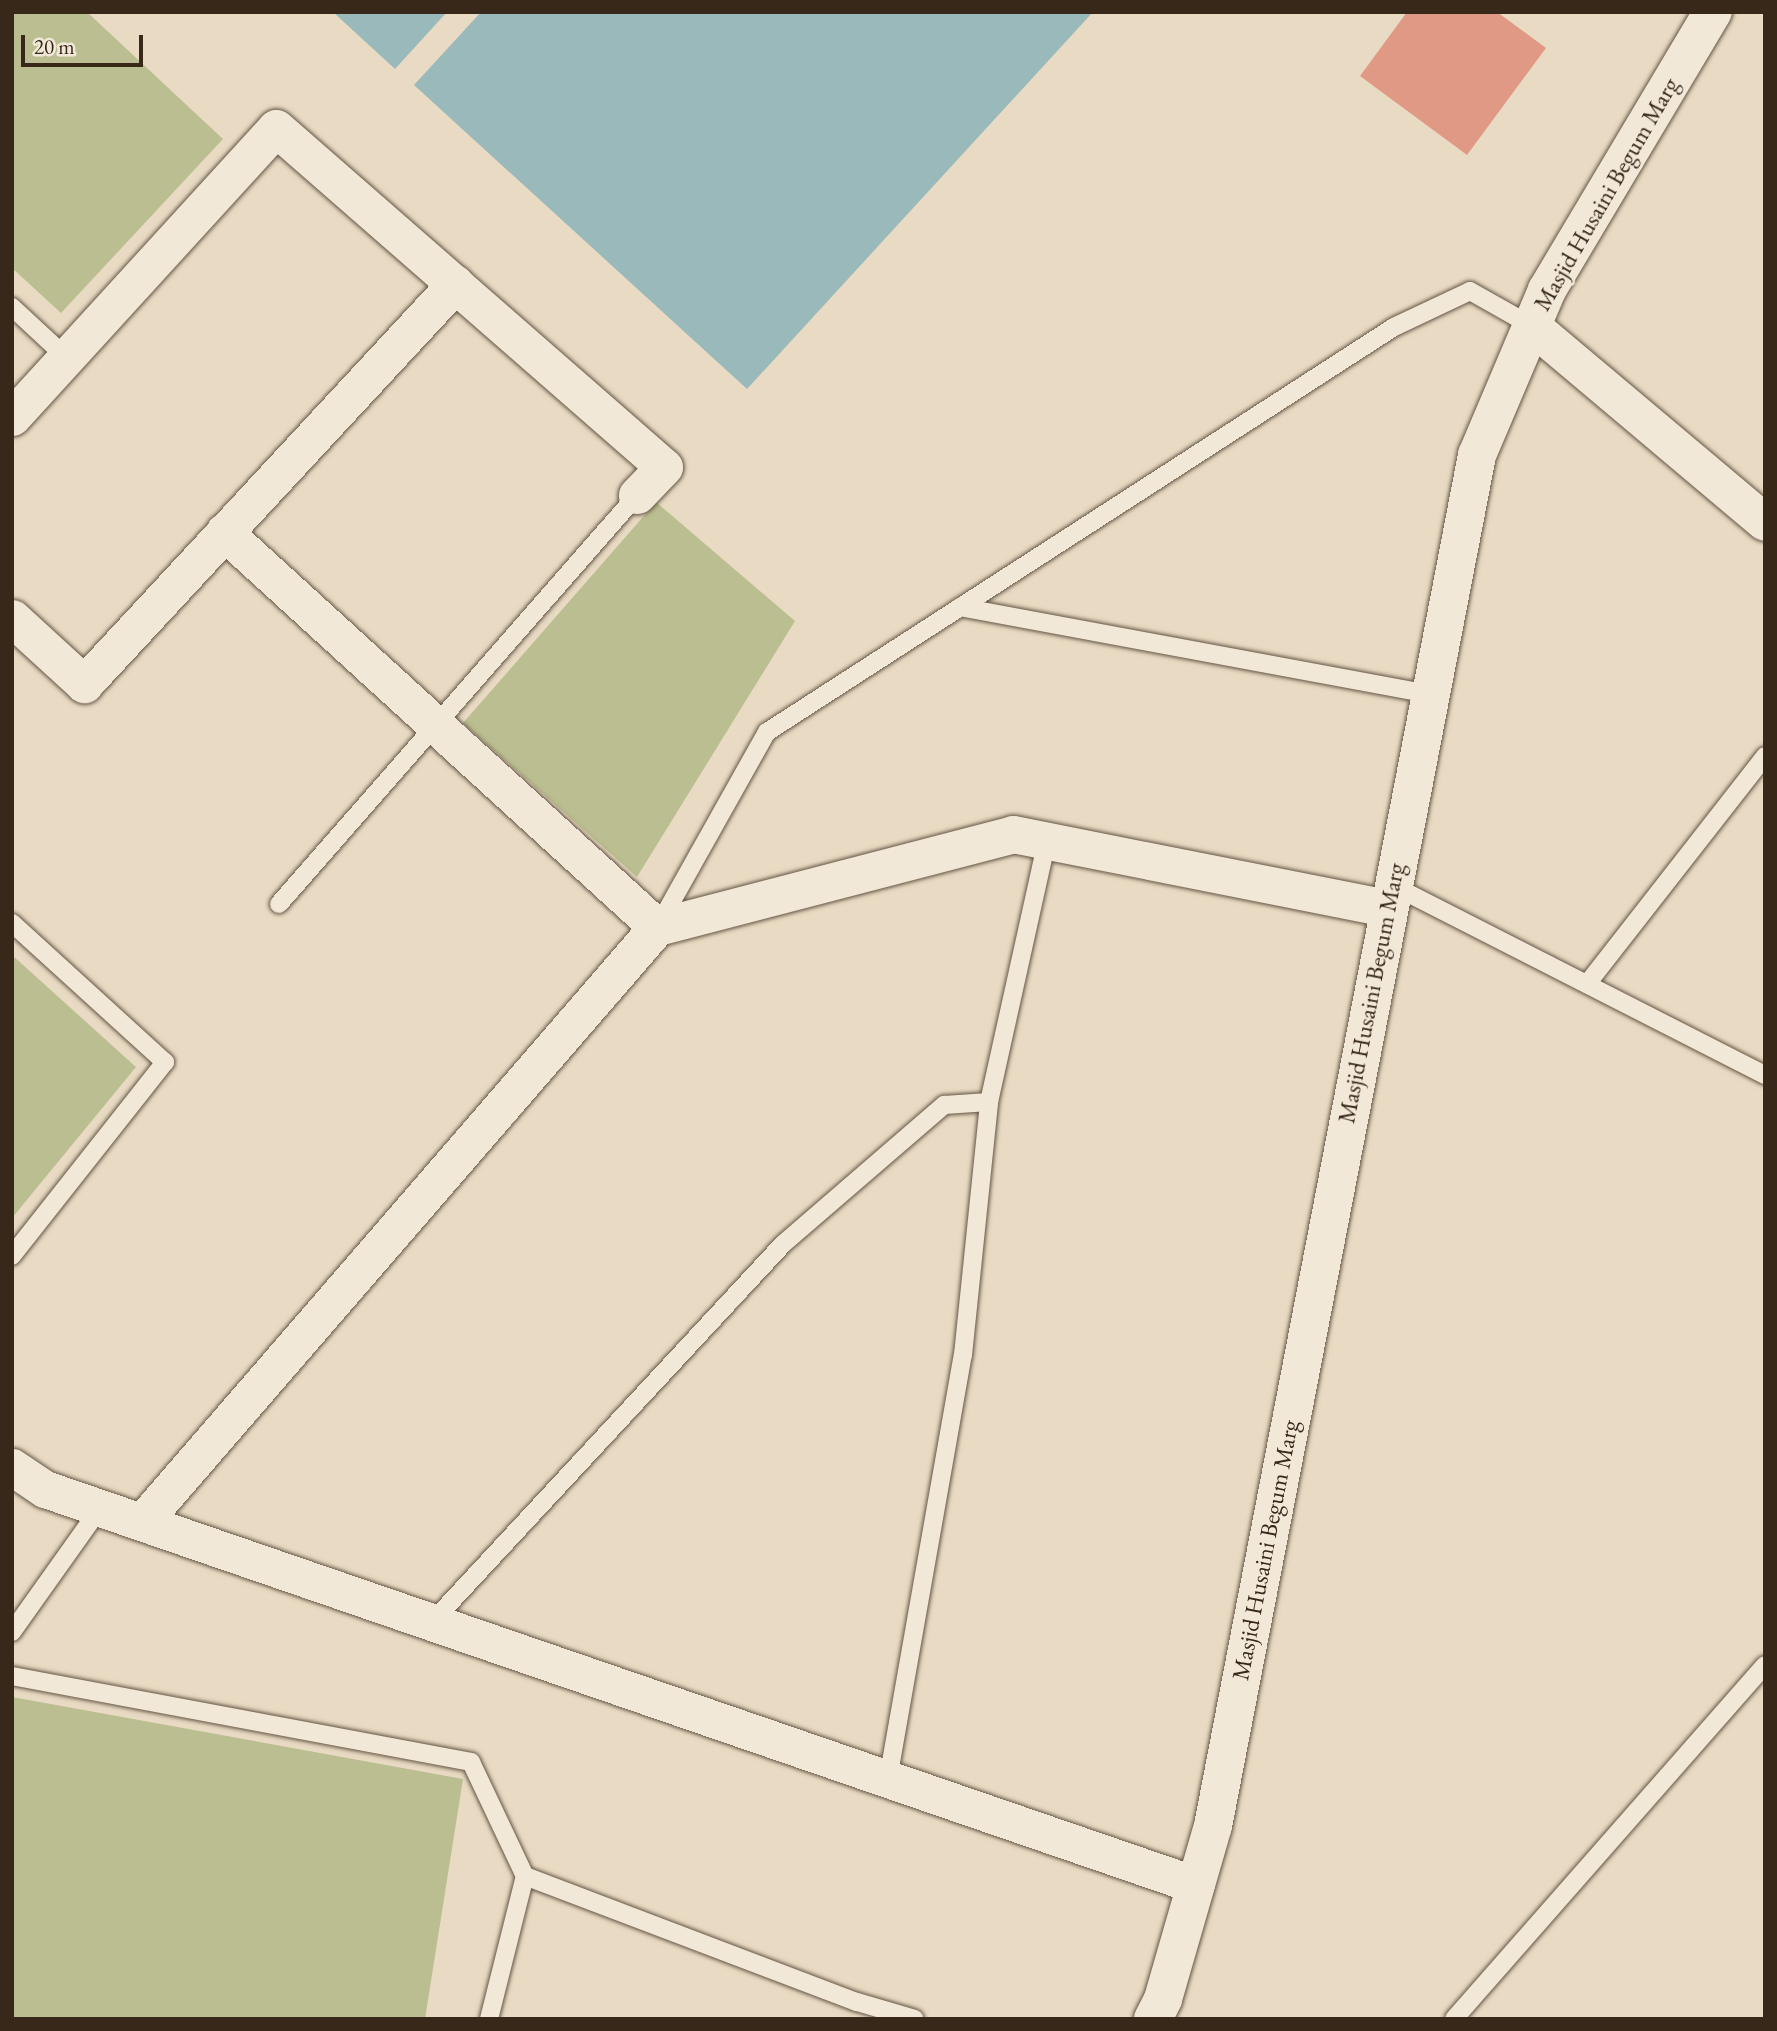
<!DOCTYPE html>
<style>
body{margin:0}
#map{position:relative;width:1777px;height:2031px;overflow:hidden;background:#e9dbc3;font-family:"EB Garamond",serif}
div>[style]{position:absolute}
.green>*{inset:0;background:#bbbe90}
.water>*{inset:0;background:#99b9bb}
.building>*{inset:0;background:#e09984}
.roads{filter:drop-shadow(0 0 2px #645544) drop-shadow(0 0 2px #645544)}
.lane>*{height:18px;margin:-9px;padding:0 9px;transform-origin:9px;border-radius:9px;background:#f1e8d8}
.street>*{height:37px;margin:-18.5px;padding:0 18.5px;transform-origin:18.5px;border-radius:18.5px;background:#f1e8d8}
.secondary>*{height:38px;margin:-19px;padding:0 19px;transform-origin:19px;border-radius:19px;background:#f1e8d8}
span{translate:-50% -50%;white-space:nowrap;text-align:center;line-height:1.15;-webkit-text-stroke:5px #f1e8d8;paint-order:stroke}
.street-label{font-size:24px;color:#372819}
.frame{position:absolute;inset:0;border:14px solid #372819;pointer-events:none}
.scale{position:absolute;left:21px;top:35px;width:122px;height:32px;box-sizing:border-box;border:4px solid #372819;border-top:0;padding-left:9px;font-size:21px;line-height:24px;white-space:nowrap;color:#372819;-webkit-text-stroke:5px #f1e8d8;paint-order:stroke}
</style>
<div id="map">
<div class="green">
<div style="clip-path:polygon(12px 12px,87px 12px,223px 139px,61px 313px,12px 268px)"></div>
<div style="clip-path:polygon(656px 502px,795px 621px,637px 877px,463px 723px)"></div>
<div style="clip-path:polygon(12px 955px,136px 1067px,12px 1218px)"></div>
<div style="clip-path:polygon(12px 1697px,463px 1779px,425px 2019px,12px 2019px)"></div>
</div>
<div class="water">
<div style="clip-path:polygon(333px 12px,447px 12px,395px 69px)"></div>
<div style="clip-path:polygon(481px 12px,1093px 12px,747px 389px,414px 85px)"></div>
</div>
<div class="building">
<div style="clip-path:polygon(1407px 12px,1497px 12px,1546px 48px,1467px 155px,1360px 76px)"></div>
</div>
<div class="roads">
<div class="lane">
<div style="left:12px;top:307px;width:74px;rotate:42.8deg"></div>
<div style="left:960px;top:607px;width:477px;rotate:10.5deg"></div>
<div style="left:1392px;top:885px;width:419px;rotate:27deg"></div>
<div style="left:279px;top:904px;width:544px;rotate:-48.8deg"></div>
<div style="left:12px;top:923px;width:207px;rotate:42.3deg"></div>
<div style="left:165px;top:1062px;width:247px;rotate:128.3deg"></div>
<div style="left:658px;top:926px;width:223px;rotate:-60.7deg"></div>
<div style="left:767px;top:732px;width:746px;rotate:-32.86deg"></div>
<div style="left:1394px;top:327px;width:84px;rotate:-25.3deg"></div>
<div style="left:1470px;top:291px;width:71px;rotate:29.4deg"></div>
<div style="left:1587px;top:984px;width:289px;rotate:-52deg"></div>
<div style="left:432px;top:1622px;width:516px;rotate:-47.12deg"></div>
<div style="left:783px;top:1244px;width:213px;rotate:-40.8deg"></div>
<div style="left:944px;top:1105px;width:45px;rotate:-3.8deg"></div>
<div style="left:989px;top:1102px;width:267px;rotate:-77.5deg"></div>
<div style="left:12px;top:1632px;width:152px;rotate:-54.6deg"></div>
<div style="left:12px;top:1676px;width:467px;rotate:10.6deg"></div>
<div style="left:471px;top:1762px;width:126px;rotate:64.7deg"></div>
<div style="left:525px;top:1876px;width:355px;rotate:20.8deg"></div>
<div style="left:857px;top:2002px;width:60px;rotate:16.3deg"></div>
<div style="left:888px;top:1779px;width:431px;rotate:-80deg"></div>
<div style="left:963px;top:1355px;width:254px;rotate:-84.1deg"></div>
<div style="left:489px;top:2019px;width:147px;rotate:-75.9deg"></div>
<div style="left:1454px;top:2019px;width:471px;rotate:-48.7deg"></div>
</div>
<div class="street">
<div style="left:1532px;top:326px;width:304px;rotate:40.1deg"></div>
<div style="left:12px;top:417px;width:391px;rotate:-47.6deg"></div>
<div style="left:276px;top:128px;width:515px;rotate:41.14deg"></div>
<div style="left:664px;top:467px;width:39px;rotate:134deg"></div>
<div style="left:224px;top:532px;width:586px;rotate:42.37deg"></div>
<div style="left:12px;top:618px;width:98px;rotate:42.5deg"></div>
<div style="left:84px;top:684px;width:546px;rotate:-47.15deg"></div>
<div style="left:12px;top:1467px;width:40px;rotate:34deg"></div>
<div style="left:45px;top:1489px;width:1217px;rotate:18.99deg"></div>
<div style="left:142px;top:1522px;width:787px;rotate:-49.12deg"></div>
<div style="left:657px;top:927px;width:368px;rotate:-14.6deg"></div>
<div style="left:1013px;top:834px;width:381px;rotate:11.2deg"></div>
</div>
<div class="secondary">
<div style="left:1153px;top:2019px;width:22px;rotate:-63deg"></div>
<div style="left:1163px;top:1999px;width:180px;rotate:-73.9deg"></div>
<div style="left:1213px;top:1826px;width:1396px;rotate:-79.1deg"></div>
<div style="left:1477px;top:455px;width:179px;rotate:-67deg"></div>
<div style="left:1547px;top:290px;width:324px;rotate:-59.2deg"></div>
</div>
</div>
<div class="street-label">
<span style="left:1606px;top:194px;rotate:-60deg">Masjid Husaini Begum Marg</span>
<span style="left:1371px;top:993px;rotate:-79deg">Masjid Husaini Begum Marg</span>
<span style="left:1265px;top:1550px;rotate:-79deg">Masjid Husaini Begum Marg</span>
</div>
<div class="frame"></div>
<div class="scale">20 m</div>
</div>
